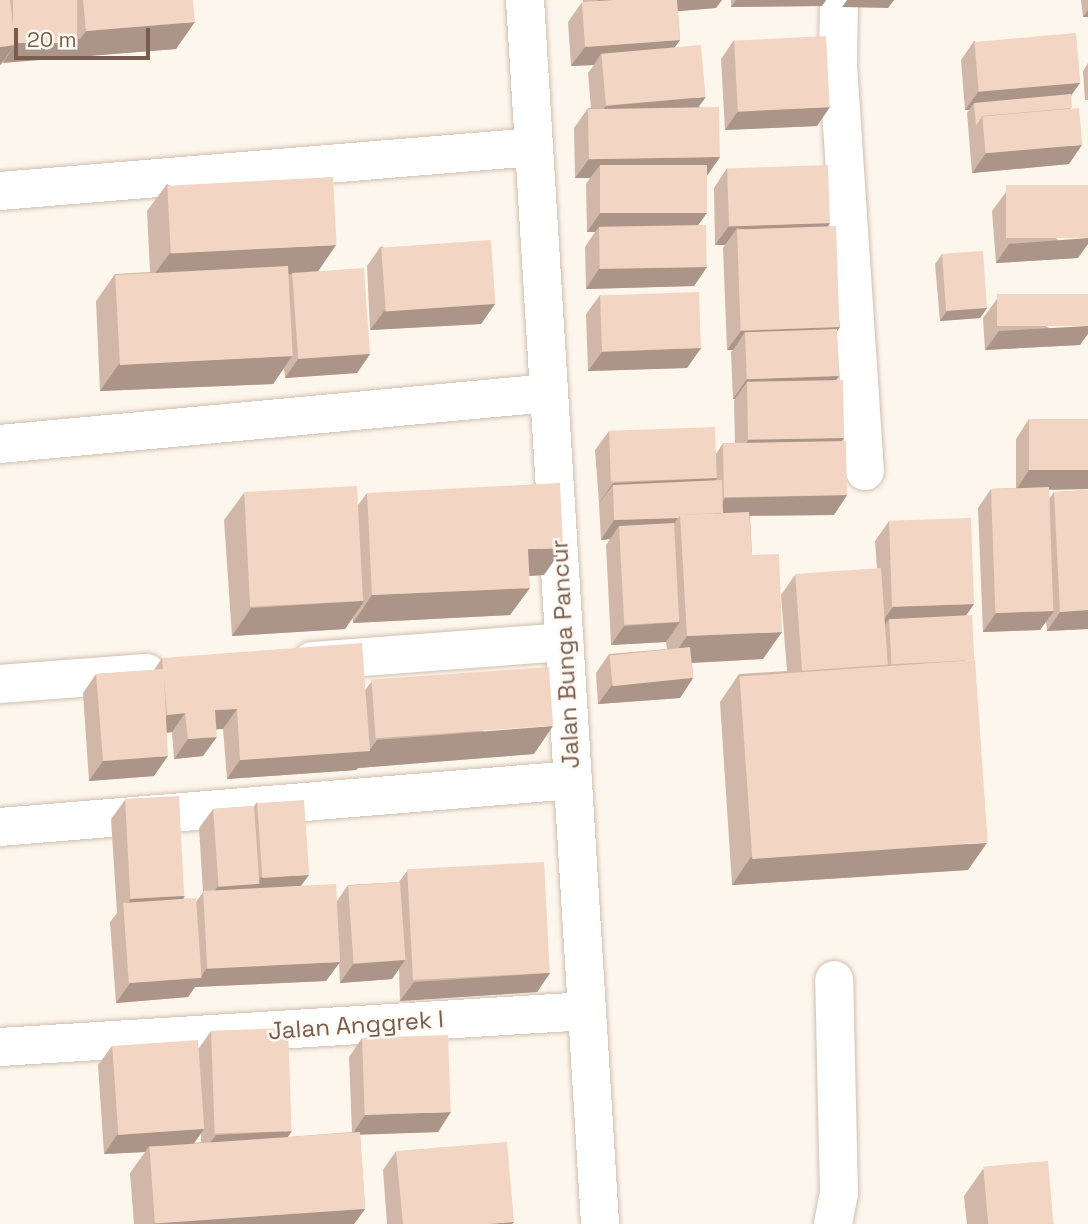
<!DOCTYPE html>
<style>
body{margin:0}
#map{position:relative;width:1088px;height:1224px;overflow:hidden;background:#fdf6ec;font-family:"Space Grotesk",sans-serif}
div>[style]{position:absolute}
.roads{filter:drop-shadow(0 0 2px #d1beb0) drop-shadow(0 0 2px #d1beb0)}
.minor>*{height:38px;margin:-19px;padding:0 19px;transform-origin:19px;border-radius:19px;background:#fff}
.wall>*{inset:0;background:#d1b7a8}
.shaded-wall>*{inset:0;background:#aa9588}
.building>*{inset:0;background:#f3d5c3;transform-origin:0 0}
span{translate:-50% -50%;white-space:nowrap;text-align:center;line-height:1.15;-webkit-text-stroke:5px #fffaf3;paint-order:stroke}
.street-label{font-size:24px;color:#7a5c4d}
.scale{position:absolute;left:14px;top:28px;width:136px;height:32px;box-sizing:border-box;border:4px solid #7a5c4d;border-top:0;padding-left:9px;font-size:21px;line-height:24px;white-space:nowrap;color:#7a5c4d;-webkit-text-stroke:5px #fffaf3;paint-order:stroke}
</style>
<div id="map">
<div class="roads">
<div class="minor">
<div style="left:525px;top:0;width:1226px;rotate:86.49deg"></div>
<div style="left:839px;top:0;width:65px;rotate:90.9deg"></div>
<div style="left:838px;top:65px;width:407px;rotate:86.2deg"></div>
<div style="left:0;top:191px;width:536px;rotate:-4.71deg"></div>
<div style="left:0;top:444px;width:551px;rotate:-5.31deg"></div>
<div style="left:312px;top:661px;width:253px;rotate:-4.3deg"></div>
<div style="left:0;top:684px;width:147px;rotate:-4.3deg"></div>
<div style="left:0;top:827px;width:575px;rotate:-4.69deg"></div>
<div style="left:0;top:1047px;width:588px;rotate:-3.51deg"></div>
<div style="left:833px;top:1224px;width:32px;rotate:-79deg"></div>
<div style="left:839px;top:1193px;width:213px;rotate:-91.3deg"></div>
</div>
</div>
<div class="wall">
<div style="clip-path:polygon(0 0,193px 0,176px 49px,3px 62px,1px 64px)"></div>
<div style="clip-path:polygon(583px 0,722px 0,716px 8px,678px 11px,680px 40px,675px 47px,720px 157px,707px 176px,698px 225px,707px 267px,694px 286px,586px 289px,585px 247px,595px 232px,587px 232px,586px 184px,590px 178px,575px 178px,574px 128px,588px 108px,591px 108px,588px 73px,594px 65px,571px 66px,568px 22px,582px 2px,583px 2px)"></div>
<div style="clip-path:polygon(731px 0,826px 0,822px 6px,731px 7px)"></div>
<div style="clip-path:polygon(1081px 0,1088px 0,1088px 17px,1083px 17px)"></div>
<div style="clip-path:polygon(734px 40px,817px 126px,725px 130px,721px 59px)"></div>
<div style="clip-path:polygon(974px 41px,1080px 83px,1071px 96px,1069px 164px,972px 173px,967px 113px,969px 110px,965px 110px,961px 60px)"></div>
<div style="clip-path:polygon(1088px 63px,1088px 100px,1085px 100px,1083px 71px)"></div>
<div style="clip-path:polygon(727px 168px,828px 226px,840px 327px,837px 330px,836px 380px,844px 438px,842px 441px,847px 495px,834px 515px,750px 516px,752px 555px,763px 659px,692px 663px,693px 678px,680px 698px,598px 704px,596px 673px,609px 654px,667px 649px,666px 642px,611px 645px,606px 545px,610px 539px,601px 540px,599px 504px,600px 502px,599px 503px,595px 450px,609px 431px,716px 454px,723px 443px,735px 443px,734px 401px,735px 399px,733px 399px,731px 352px,733px 350px,727px 350px,723px 248px,725px 245px,715px 245px,714px 188px)"></div>
<div style="clip-path:polygon(167px 184px,317px 272px,370px 354px,357px 373px,285px 378px,284px 368px,273px 384px,100px 391px,96px 301px,115px 274px,150px 272px,147px 211px)"></div>
<div style="clip-path:polygon(1006px 192px,1078px 258px,996px 263px,992px 211px)"></div>
<div style="clip-path:polygon(381px 246px,495px 304px,481px 324px,370px 330px,367px 266px)"></div>
<div style="clip-path:polygon(942px 254px,987px 308px,980px 318px,940px 321px,935px 264px)"></div>
<div style="clip-path:polygon(600px 295px,701px 348px,687px 368px,588px 371px,586px 314px)"></div>
<div style="clip-path:polygon(997px 299px,1080px 345px,985px 350px,983px 318px)"></div>
<div style="clip-path:polygon(1029px 419px,1088px 419px,1088px 489px,1049px 490px,1049px 499px,1054px 492px,1088px 490px,1088px 629px,1047px 631px,1046px 621px,1040px 630px,983px 632px,978px 508px,991px 489px,1016px 488px,1016px 439px)"></div>
<div style="clip-path:polygon(244px 493px,358px 505px,367px 493px,544px 575px,529px 576px,510px 615px,353px 623px,353px 618px,345px 629px,232px 636px,224px 520px)"></div>
<div style="clip-path:polygon(889px 521px,974px 604px,966px 615px,968px 870px,732px 885px,720px 702px,739px 674px,787px 671px,781px 595px,795px 575px,877px 569px,875px 541px)"></div>
<div style="clip-path:polygon(162px 658px,365px 690px,372px 681px,534px 754px,358px 768px,356px 770px,227px 779px,223px 729px,217px 729px,203px 756px,174px 759px,172px 732px,167px 733px,154px 776px,89px 781px,83px 693px,96px 674px,154px 670px)"></div>
<div style="clip-path:polygon(125px 800px,183px 898px,196px 902px,203px 892px,199px 828px,213px 809px,254px 806px,257px 802px,300px 886px,337px 901px,348px 885px,399px 882px,407px 871px,550px 973px,537px 992px,400px 1001px,399px 969px,392px 979px,340px 983px,339px 963px,326px 981px,195px 987px,188px 997px,116px 1003px,110px 922px,117px 913px,111px 819px)"></div>
<div style="clip-path:polygon(evenodd,211px 1031px,288px 1137px,352px 1132px,349px 1057px,362px 1038px,438px 1132px,360px 1134px,365px 1209px,354px 1224px,134px 1224px,130px 1173px,145px 1152px,104px 1154px,98px 1065px,112px 1046px,199px 1048px,211px 1031px,201px 1133px,201px 1142px,194px 1143px,201px 1133px)"></div>
<div style="clip-path:polygon(396px 1151px,514px 1222px,512px 1224px,387px 1224px,383px 1170px)"></div>
<div style="clip-path:polygon(983px 1169px,1054px 1224px,967px 1224px,964px 1196px)"></div>
</div>
<div class="shaded-wall">
<div style="clip-path:polygon(598px 0,722px 0,716px 8px,585px 19px)"></div>
<div style="clip-path:polygon(736px 0,826px 0,822px 6px,731px 7px)"></div>
<div style="clip-path:polygon(847px 0,894px 0,888px 8px,842px 7px)"></div>
<div style="clip-path:polygon(1088px 10px,1088px 17px,1083px 17px)"></div>
<div style="clip-path:polygon(195px 22px,176px 49px,3px 63px,16px 43px,80px 39px,86px 31px)"></div>
<div style="clip-path:polygon(680px 40px,666px 59px,601px 54px,594px 65px,571px 66px,585px 47px)"></div>
<div style="clip-path:polygon(15px 45px,1px 64px,0 65px,0 47px)"></div>
<div style="clip-path:polygon(1080px 83px,1066px 102px,974px 103px,969px 110px,965px 110px,979px 91px)"></div>
<div style="clip-path:polygon(706px 97px,692px 116px,592px 125px,606px 106px)"></div>
<div style="clip-path:polygon(830px 107px,817px 126px,725px 130px,738px 111px)"></div>
<div style="clip-path:polygon(1082px 145px,1069px 164px,972px 173px,986px 153px)"></div>
<div style="clip-path:polygon(720px 157px,706px 177px,600px 165px,590px 178px,575px 178px,589px 159px)"></div>
<div style="clip-path:polygon(600px 213px,707px 213px,693px 232px,599px 227px,595px 232px,587px 232px)"></div>
<div style="clip-path:polygon(830px 223px,816px 243px,737px 228px,725px 245px,715px 245px,729px 226px)"></div>
<div style="clip-path:polygon(1088px 238px,1088px 244px,1078px 258px,996px 263px,1009px 244px)"></div>
<div style="clip-path:polygon(336px 245px,317px 273px,150px 280px,170px 253px)"></div>
<div style="clip-path:polygon(707px 267px,694px 286px,586px 289px,599px 269px)"></div>
<div style="clip-path:polygon(495px 304px,481px 324px,370px 330px,384px 311px)"></div>
<div style="clip-path:polygon(987px 308px,980px 318px,940px 321px,947px 311px)"></div>
<div style="clip-path:polygon(1088px 326px,1088px 334px,1080px 345px,985px 350px,999px 331px)"></div>
<div style="clip-path:polygon(840px 327px,826px 347px,745px 332px,733px 350px,727px 350px,741px 331px)"></div>
<div style="clip-path:polygon(701px 348px,687px 368px,588px 371px,602px 352px)"></div>
<div style="clip-path:polygon(370px 354px,357px 373px,285px 378px,298px 359px)"></div>
<div style="clip-path:polygon(292px 356px,273px 384px,100px 391px,119px 364px)"></div>
<div style="clip-path:polygon(839px 376px,826px 395px,747px 382px,735px 399px,733px 399px,747px 379px)"></div>
<div style="clip-path:polygon(844px 438px,830px 457px,735px 459px,749px 439px)"></div>
<div style="clip-path:polygon(1029px 470px,1088px 470px,1088px 489px,1016px 490px)"></div>
<div style="clip-path:polygon(717px 478px,703px 497px,613px 485px,600px 502px,599px 503px,613px 483px)"></div>
<div style="clip-path:polygon(847px 495px,834px 515px,712px 516px,725px 498px)"></div>
<div style="clip-path:polygon(678px 518px,665px 537px,619px 526px,610px 539px,601px 540px,614px 520px)"></div>
<div style="clip-path:polygon(563px 548px,544px 575px,509px 577px,528px 549px)"></div>
<div style="clip-path:polygon(530px 588px,510px 615px,353px 623px,372px 595px)"></div>
<div style="clip-path:polygon(364px 601px,345px 629px,232px 636px,251px 608px)"></div>
<div style="clip-path:polygon(974px 604px,961px 623px,889px 619px,884px 626px,879px 626px,893px 607px)"></div>
<div style="clip-path:polygon(1088px 610px,1088px 629px,1047px 631px,1060px 612px)"></div>
<div style="clip-path:polygon(1054px 611px,1040px 630px,983px 632px,996px 613px)"></div>
<div style="clip-path:polygon(680px 622px,666px 642px,611px 645px,624px 626px)"></div>
<div style="clip-path:polygon(782px 632px,763px 659px,668px 664px,687px 636px)"></div>
<div style="clip-path:polygon(693px 678px,680px 698px,598px 704px,612px 685px)"></div>
<div style="clip-path:polygon(237px 709px,223px 729px,202px 730px,215px 710px)"></div>
<div style="clip-path:polygon(185px 713px,172px 732px,153px 734px,167px 715px)"></div>
<div style="clip-path:polygon(553px 726px,534px 754px,358px 768px,356px 770px,227px 779px,240px 760px,369px 751px,377px 740px)"></div>
<div style="clip-path:polygon(217px 737px,203px 756px,174px 759px,188px 739px)"></div>
<div style="clip-path:polygon(168px 756px,154px 776px,89px 781px,103px 761px)"></div>
<div style="clip-path:polygon(987px 843px,968px 870px,732px 885px,751px 857px)"></div>
<div style="clip-path:polygon(309px 875px,295px 894px,204px 906px,218px 886px,257px 884px,261px 877px)"></div>
<div style="clip-path:polygon(185px 896px,171px 916px,124px 909px,131px 899px)"></div>
<div style="clip-path:polygon(405px 960px,392px 979px,340px 983px,353px 964px)"></div>
<div style="clip-path:polygon(340px 962px,326px 981px,195px 987px,188px 997px,116px 1003px,130px 983px,200px 978px,207px 968px)"></div>
<div style="clip-path:polygon(550px 973px,537px 992px,400px 1001px,414px 982px)"></div>
<div style="clip-path:polygon(451px 1112px,438px 1132px,352px 1135px,365px 1115px)"></div>
<div style="clip-path:polygon(204px 1129px,190px 1149px,149px 1146px,145px 1152px,104px 1154px,117px 1135px)"></div>
<div style="clip-path:polygon(292px 1131px,279px 1150px,202px 1154px,216px 1135px)"></div>
<div style="clip-path:polygon(365px 1209px,354px 1224px,154px 1224px,155px 1223px)"></div>
<div style="clip-path:polygon(514px 1222px,512px 1224px,488px 1224px)"></div>
</div>
<div class="building">
<div style="clip-path:polygon(0 0,10px 0,15px 45px,0 47px)"></div>
<div style="left:13px;top:0;width:64px;height:43px"></div>
<div style="clip-path:polygon(83px 0,193px 0,195px 22px,86px 31px)"></div>
<div style="clip-path:polygon(613px 0,677px 0,680px 40px,585px 47px,582px 2px)"></div>
<div style="left:1076px;top:33px;width:50px;height:102px;rotate:85deg"></div>
<div style="left:826px;top:36px;width:71px;height:92px;rotate:87deg"></div>
<div style="left:701px;top:45px;width:52px;height:100px;rotate:85deg"></div>
<div style="clip-path:polygon(1071px 94px,1072px 108px,982px 116px,976px 126px,974px 103px)"></div>
<div style="left:719px;top:107px;width:50px;height:131px;rotate:89deg"></div>
<div style="left:1079px;top:108px;width:37px;height:97px;rotate:85deg"></div>
<div style="left:600px;top:165px;width:107px;height:48px"></div>
<div style="left:828px;top:165px;width:58px;height:101px;rotate:88deg"></div>
<div style="left:333px;top:177px;width:68px;height:166px;rotate:87deg"></div>
<div style="left:1088px;top:185px;width:53px;height:82px;rotate:90deg"></div>
<div style="left:706px;top:225px;width:42px;height:107px;rotate:89deg"></div>
<div style="left:836px;top:226px;width:101px;height:99px;rotate:88deg"></div>
<div style="left:491px;top:240px;width:64px;height:110px;rotate:86deg"></div>
<div style="left:983px;top:251px;width:57px;height:41px;rotate:86deg"></div>
<div style="left:288px;top:266px;width:90px;height:173px;rotate:87deg"></div>
<div style="left:364px;top:268px;width:86px;height:72px;rotate:86deg"></div>
<div style="left:699px;top:292px;width:56px;height:99px;rotate:88deg"></div>
<div style="left:1088px;top:294px;width:32px;height:91px;rotate:90deg"></div>
<div style="left:837px;top:329px;width:47px;height:92px;rotate:88deg"></div>
<div style="left:843px;top:380px;width:58px;height:96px;rotate:89deg"></div>
<div style="left:1029px;top:419px;width:59px;height:51px"></div>
<div style="left:715px;top:427px;width:51px;height:106px;rotate:88deg"></div>
<div style="left:846px;top:441px;width:54px;height:123px;rotate:89deg"></div>
<div style="clip-path:polygon(722px 480px,723px 513px,680px 515px,678px 518px,614px 520px,613px 485px)"></div>
<div style="clip-path:polygon(560px 483px,563px 548px,528px 549px,530px 588px,372px 595px,367px 493px)"></div>
<div style="left:357px;top:486px;width:115px;height:113px;rotate:87deg"></div>
<div style="left:1049px;top:487px;width:124px;height:58px;rotate:88deg"></div>
<div style="clip-path:polygon(1088px 490px,1088px 610px,1060px 612px,1054px 492px)"></div>
<div style="clip-path:polygon(749px 512px,752px 555px,779px 554px,782px 632px,687px 636px,680px 515px)"></div>
<div style="left:971px;top:518px;width:86px;height:82px;rotate:88deg"></div>
<div style="left:674px;top:523px;width:99px;height:55px;rotate:87deg"></div>
<div style="left:881px;top:568px;width:97px;height:86px;rotate:86deg"></div>
<div style="left:972px;top:615px;width:45px;height:83px;rotate:87deg"></div>
<div style="clip-path:polygon(362px 643px,370px 751px,240px 760px,237px 709px,215px 710px,217px 737px,188px 739px,185px 713px,167px 715px,164px 678px,168px 756px,103px 761px,96px 674px,163px 669px,162px 658px)"></div>
<div style="left:690px;top:647px;width:31px;height:81px;rotate:84deg"></div>
<div style="left:975px;top:660px;width:183px;height:236px;rotate:86deg"></div>
<div style="left:549px;top:667px;width:59px;height:178px;rotate:86deg"></div>
<div style="left:179px;top:796px;width:100px;height:54px;rotate:87deg"></div>
<div style="left:304px;top:800px;width:75px;height:47px;rotate:86deg"></div>
<div style="left:254px;top:806px;width:78px;height:41px;rotate:86deg"></div>
<div style="left:544px;top:862px;width:111px;height:137px;rotate:87deg"></div>
<div style="left:400px;top:882px;width:78px;height:52px;rotate:86deg"></div>
<div style="left:336px;top:884px;width:78px;height:133px;rotate:87deg"></div>
<div style="left:196px;top:898px;width:80px;height:73px;rotate:86deg"></div>
<div style="left:288px;top:1028px;width:103px;height:77px;rotate:88deg"></div>
<div style="left:448px;top:1035px;width:77px;height:86px;rotate:88deg"></div>
<div style="left:198px;top:1040px;width:89px;height:86px;rotate:86deg"></div>
<div style="left:360px;top:1132px;width:77px;height:211px;rotate:86deg"></div>
<div style="clip-path:polygon(507px 1142px,514px 1222px,488px 1224px,403px 1224px,396px 1151px)"></div>
<div style="left:1048px;top:1161px;width:63px;height:65px;rotate:85deg"></div>
</div>
<div class="street-label">
<span style="left:565px;top:654px;rotate:-93deg">Jalan Bunga Pancur</span>
<span style="left:356px;top:1025px;rotate:-4deg">Jalan Anggrek I</span>
</div>
<div class="scale">20 m</div>
</div>
